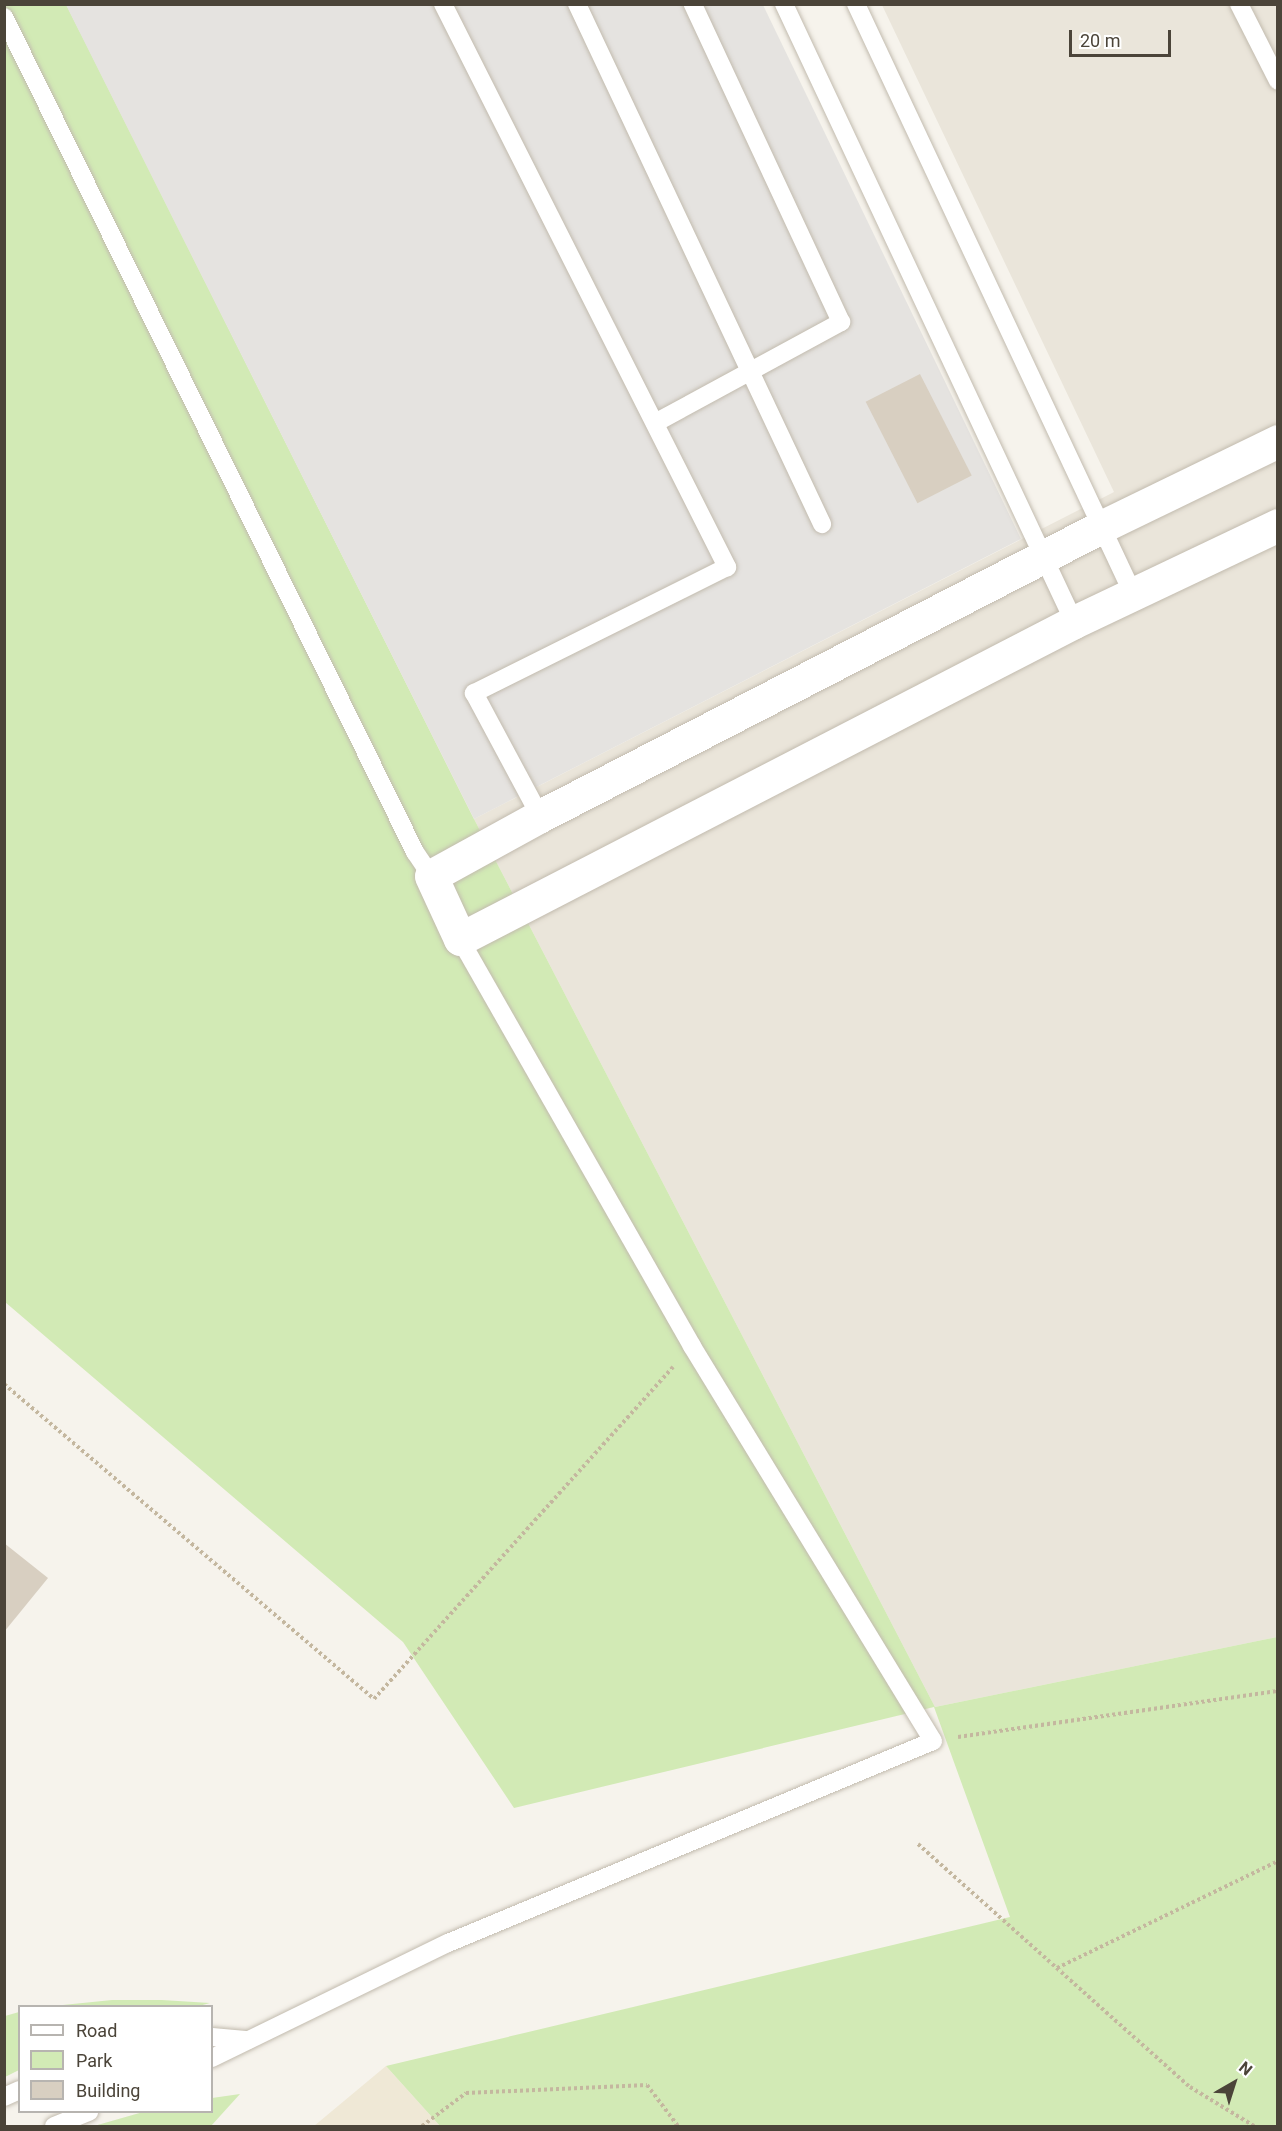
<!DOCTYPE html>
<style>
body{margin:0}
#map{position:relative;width:1282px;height:2131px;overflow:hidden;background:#f6f3ec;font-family:Roboto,sans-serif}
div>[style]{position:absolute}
.residential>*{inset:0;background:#eae5da}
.education>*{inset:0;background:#efe8d6}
.green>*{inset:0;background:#d2eab5}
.parking>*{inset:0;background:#e5e3e0}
.building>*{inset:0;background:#d8cfc1;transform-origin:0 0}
.path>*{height:4px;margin-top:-2px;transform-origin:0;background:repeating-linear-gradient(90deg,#c4b79f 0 3px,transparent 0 6px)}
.roads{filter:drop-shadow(0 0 2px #c2bbae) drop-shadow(0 0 2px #c2bbae)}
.service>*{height:18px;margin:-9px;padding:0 9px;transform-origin:9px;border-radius:9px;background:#fff}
.minor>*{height:33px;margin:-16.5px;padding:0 16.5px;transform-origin:16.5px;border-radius:16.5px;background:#fff}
span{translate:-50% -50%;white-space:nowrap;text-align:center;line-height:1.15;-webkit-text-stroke:6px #fff;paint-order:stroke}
.frame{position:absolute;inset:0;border:6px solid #4b4439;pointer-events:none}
.legend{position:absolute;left:18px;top:2005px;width:195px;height:108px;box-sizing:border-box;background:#fff;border:2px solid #b7b4b0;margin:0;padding:8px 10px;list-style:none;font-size:18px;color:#4b4439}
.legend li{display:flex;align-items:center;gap:12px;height:30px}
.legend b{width:30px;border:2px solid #b7b4b0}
.north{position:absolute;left:1204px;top:2053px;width:60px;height:60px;-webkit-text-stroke:4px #fff;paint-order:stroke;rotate:39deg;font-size:16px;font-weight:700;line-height:24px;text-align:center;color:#4b4439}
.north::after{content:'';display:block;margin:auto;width:21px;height:27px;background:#4b4439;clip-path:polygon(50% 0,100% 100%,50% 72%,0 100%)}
.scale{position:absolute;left:1069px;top:30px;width:102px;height:27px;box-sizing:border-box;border:3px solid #4b4439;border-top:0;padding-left:8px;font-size:18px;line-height:21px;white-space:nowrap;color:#4b4439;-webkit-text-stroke:4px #fff;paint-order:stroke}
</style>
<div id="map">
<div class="residential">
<div style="clip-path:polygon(882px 5px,1277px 5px,1277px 1637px,935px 1707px,474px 819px,1114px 492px)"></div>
</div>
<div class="education">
<div style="clip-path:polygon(386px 2066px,440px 2126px,314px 2126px)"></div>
</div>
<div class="green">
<div style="clip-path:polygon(66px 4px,474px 819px,935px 1707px,1277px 1637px,1277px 2126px,440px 2126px,386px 2066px,1010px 1917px,934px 1707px,514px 1808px,403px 1642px,5px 1302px,4px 5px)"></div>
<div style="clip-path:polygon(112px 2000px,162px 2000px,210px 2003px,199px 2006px,53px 2006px)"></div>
<div style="clip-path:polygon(19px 2012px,19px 2070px,5px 2077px,5px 2016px)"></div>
<div style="clip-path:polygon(240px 2094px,211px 2126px,94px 2126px,143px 2112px,212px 2112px,212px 2098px)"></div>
</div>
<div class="parking">
<div style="clip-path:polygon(66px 5px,763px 5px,1021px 539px,474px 819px)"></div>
</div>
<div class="building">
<div style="left:920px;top:374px;width:114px;height:61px;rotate:63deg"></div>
<div style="clip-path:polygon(4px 1543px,48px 1578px,4px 1632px)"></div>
</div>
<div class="path">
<div style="left:4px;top:1384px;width:486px;rotate:40.4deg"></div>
<div style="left:374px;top:1699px;width:447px;rotate:-48deg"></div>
<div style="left:958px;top:1737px;width:323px;rotate:-8.2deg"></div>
<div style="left:918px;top:1844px;width:365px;rotate:41.8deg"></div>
<div style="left:1190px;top:2087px;width:75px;rotate:31.4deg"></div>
<div style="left:1057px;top:1968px;width:246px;rotate:-25.8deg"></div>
<div style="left:422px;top:2126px;width:55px;rotate:-36.9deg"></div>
<div style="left:466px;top:2093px;width:181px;rotate:-2.5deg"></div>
<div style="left:647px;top:2085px;width:51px;rotate:52.9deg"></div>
</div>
<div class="roads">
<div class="service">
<div style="left:443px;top:4px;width:631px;rotate:63.23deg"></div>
<div style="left:727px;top:567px;width:283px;rotate:153.5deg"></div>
<div style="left:474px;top:693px;width:140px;rotate:61.8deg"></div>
<div style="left:577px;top:4px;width:575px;rotate:64.77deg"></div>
<div style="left:784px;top:4px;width:683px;rotate:64.86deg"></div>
<div style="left:856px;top:4px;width:652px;rotate:64.85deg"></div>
<div style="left:1239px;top:4px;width:86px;rotate:63.1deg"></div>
<div style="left:4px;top:17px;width:931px;rotate:63.79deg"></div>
<div style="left:415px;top:852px;width:29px;rotate:56deg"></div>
<div style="left:655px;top:423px;width:212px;rotate:-28.5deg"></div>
<div style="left:841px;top:322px;width:351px;rotate:-115deg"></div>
<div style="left:212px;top:2037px;width:36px;rotate:5deg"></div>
<div style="left:212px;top:2058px;width:263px;rotate:-26deg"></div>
<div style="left:448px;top:1943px;width:525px;rotate:-22.61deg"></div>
<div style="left:933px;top:1741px;width:463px;rotate:-121.4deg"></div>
<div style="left:692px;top:1346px;width:468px;rotate:-119.7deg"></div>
<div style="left:4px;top:2097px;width:17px;rotate:-24deg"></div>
<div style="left:54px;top:2126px;width:38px;rotate:-22deg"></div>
</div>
<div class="minor">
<div style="left:1278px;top:441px;width:197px;rotate:154.1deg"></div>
<div style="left:1101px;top:527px;width:631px;rotate:152.74deg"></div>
<div style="left:540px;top:816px;width:124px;rotate:151.2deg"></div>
<div style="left:431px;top:876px;width:69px;rotate:65.3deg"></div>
<div style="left:460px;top:939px;width:691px;rotate:-27.31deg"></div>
<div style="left:1074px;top:622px;width:226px;rotate:-25.4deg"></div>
</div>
</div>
<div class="frame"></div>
<ul class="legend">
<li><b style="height:8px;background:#fff"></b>Road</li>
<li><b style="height:16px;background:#d2eab5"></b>Park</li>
<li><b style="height:16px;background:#d8cfc1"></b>Building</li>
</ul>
<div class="north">N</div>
<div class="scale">20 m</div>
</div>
